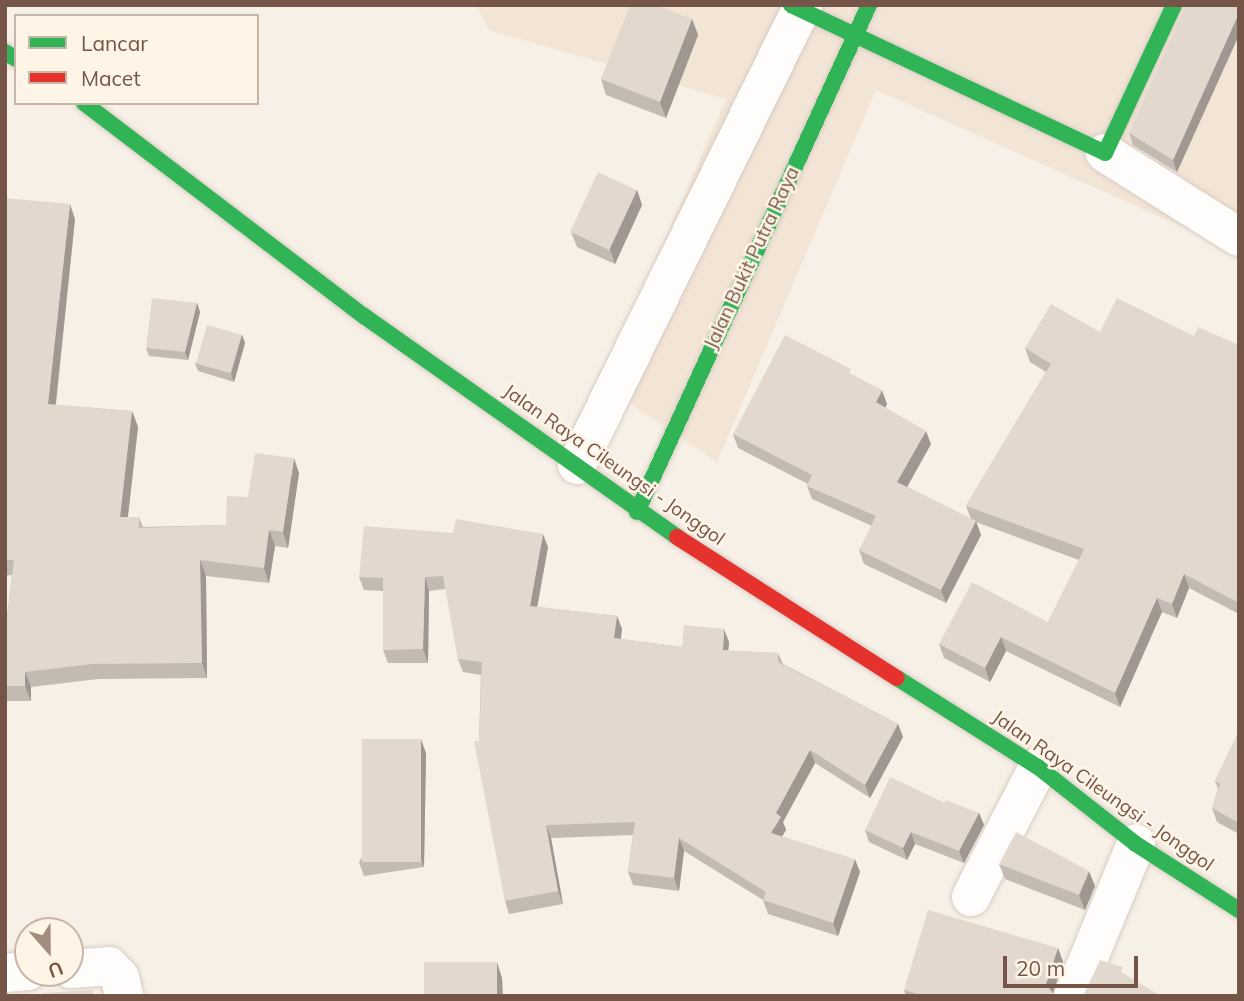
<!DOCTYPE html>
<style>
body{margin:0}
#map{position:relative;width:1244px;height:1001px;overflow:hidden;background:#f7f0e6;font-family:Mulish,sans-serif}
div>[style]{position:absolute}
.residential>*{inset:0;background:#f3e5d6}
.roads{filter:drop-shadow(0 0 2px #d8cdc5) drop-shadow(0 0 2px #d8cdc5)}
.street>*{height:38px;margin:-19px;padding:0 19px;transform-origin:19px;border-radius:19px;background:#fefdfb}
.fast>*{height:16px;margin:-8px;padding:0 8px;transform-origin:8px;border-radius:8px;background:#30b455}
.jam>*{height:16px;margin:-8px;padding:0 8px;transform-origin:8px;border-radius:8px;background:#e5322d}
.wall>*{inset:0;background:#c3bab1}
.shaded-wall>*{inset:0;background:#9f9790}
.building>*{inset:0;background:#e3d8ce;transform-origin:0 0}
span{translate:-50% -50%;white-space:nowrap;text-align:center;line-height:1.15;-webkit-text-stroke:5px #fff5e7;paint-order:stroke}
.street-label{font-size:19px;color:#745547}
.frame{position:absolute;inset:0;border:7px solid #745547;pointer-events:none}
.legend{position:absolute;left:14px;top:14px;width:245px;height:91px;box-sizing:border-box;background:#fff5e7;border:2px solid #c7b5a7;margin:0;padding:9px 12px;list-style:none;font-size:21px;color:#745547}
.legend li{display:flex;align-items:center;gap:14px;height:35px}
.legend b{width:35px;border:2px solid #c7b5a7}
.north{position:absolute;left:14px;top:917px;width:70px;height:70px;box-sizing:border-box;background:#fff5e7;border:2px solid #c7b5a7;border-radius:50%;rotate:159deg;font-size:19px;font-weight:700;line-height:28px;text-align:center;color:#745547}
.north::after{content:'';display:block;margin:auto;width:24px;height:32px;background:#a28b7f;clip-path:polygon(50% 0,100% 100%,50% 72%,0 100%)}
.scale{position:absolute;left:1003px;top:956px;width:135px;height:32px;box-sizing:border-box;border:4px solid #745547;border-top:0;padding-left:9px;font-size:21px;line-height:24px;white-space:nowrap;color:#745547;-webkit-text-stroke:5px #fff5e7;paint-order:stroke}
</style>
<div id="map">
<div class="residential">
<div style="clip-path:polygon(476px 5px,1239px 5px,1239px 252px,876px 90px,717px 462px,602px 385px,726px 99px,489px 30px)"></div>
</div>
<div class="roads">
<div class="street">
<div style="left:1105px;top:153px;width:158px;rotate:32.1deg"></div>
<div style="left:577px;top:465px;width:513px;rotate:-63.83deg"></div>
<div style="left:971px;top:897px;width:146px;rotate:-62.7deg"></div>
<div style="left:70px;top:969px;width:39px;rotate:-4deg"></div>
<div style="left:109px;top:966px;width:16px;rotate:47deg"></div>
<div style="left:120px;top:978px;width:18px;rotate:77deg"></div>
<div style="left:5px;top:973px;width:23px;rotate:-5deg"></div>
<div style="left:1073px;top:996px;width:165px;rotate:-67.5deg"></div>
</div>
<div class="fast">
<div style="left:791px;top:5px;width:347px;rotate:25.2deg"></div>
<div style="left:1105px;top:153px;width:163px;rotate:-65deg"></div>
<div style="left:5px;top:52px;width:13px;rotate:32deg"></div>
<div style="left:84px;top:103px;width:352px;rotate:37.3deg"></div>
<div style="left:364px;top:316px;width:383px;rotate:35.2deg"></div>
<div style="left:637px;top:512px;width:558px;rotate:-65.41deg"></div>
<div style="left:897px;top:678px;width:167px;rotate:32.3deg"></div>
<div style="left:1038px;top:767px;width:125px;rotate:38.2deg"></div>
<div style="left:1136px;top:844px;width:122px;rotate:32.7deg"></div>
</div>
<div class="jam">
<div style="left:677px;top:537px;width:261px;rotate:32.7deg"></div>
</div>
</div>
<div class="wall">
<div style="clip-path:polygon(1239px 5px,1239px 35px,1177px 172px,1133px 145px,1129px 133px)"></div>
<div style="clip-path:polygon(692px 19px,698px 35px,666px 118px,606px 95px,601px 79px)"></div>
<div style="clip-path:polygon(637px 190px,642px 205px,615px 264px,577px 247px,571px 232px)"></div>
<div style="clip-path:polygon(5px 198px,75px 219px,56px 405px,132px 411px,138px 427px,128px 517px,139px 517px,143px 527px,226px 525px,248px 497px,299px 473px,288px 548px,275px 546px,269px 583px,206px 576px,207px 678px,98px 679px,31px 687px,31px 701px,5px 701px,5px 634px,12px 575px,5px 576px)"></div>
<div style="clip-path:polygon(197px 303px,200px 312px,188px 360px,149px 356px,146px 348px)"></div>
<div style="clip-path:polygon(1100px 332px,1194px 336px,1239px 345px,1239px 614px,1189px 588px,1177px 618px,1162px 612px,1120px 707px,1006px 651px,990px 682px,944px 658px,939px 644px,1048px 622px,1079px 560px,976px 522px,981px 535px,946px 603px,864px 564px,859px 550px,872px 526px,812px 499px,807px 486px,808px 484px,738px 448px,733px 434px,854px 376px,887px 404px,885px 408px,931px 444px,907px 487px,971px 519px,966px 506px,1046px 372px,1030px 362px,1025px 348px)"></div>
<div style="clip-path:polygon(242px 335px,245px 343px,234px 382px,198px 371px,195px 363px)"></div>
<div style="clip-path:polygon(548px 547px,537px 607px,617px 616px,622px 629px,621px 639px,682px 647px,729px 642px,728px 651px,778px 653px,783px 664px,898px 724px,903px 737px,870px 798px,815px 763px,783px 822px,786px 830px,782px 837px,860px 872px,838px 936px,768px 914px,763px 900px,684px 851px,679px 891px,633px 885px,628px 872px,633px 835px,551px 838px,563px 904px,509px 914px,505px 901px,479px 741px,481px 675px,463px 672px,458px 659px,446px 589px,429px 591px,428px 663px,388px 663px,383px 650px,383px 591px,364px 590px,359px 577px)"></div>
<div style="clip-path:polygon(1239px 731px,1239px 834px,1217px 822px,1212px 808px,1218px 789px,1215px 781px)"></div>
<div style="clip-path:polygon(426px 753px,424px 867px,364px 876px,359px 862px)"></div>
<div style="clip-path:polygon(945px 803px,979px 813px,984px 825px,964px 863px,915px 844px,907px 860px,869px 842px,865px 830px)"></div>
<div style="clip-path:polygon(999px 864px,1095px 886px,1085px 910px,1005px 879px)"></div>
<div style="clip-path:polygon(1058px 948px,1063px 962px,1053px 993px,1055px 996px,906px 996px,904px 990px)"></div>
</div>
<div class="shaded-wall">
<div style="clip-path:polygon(1239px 13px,1239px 35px,1177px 172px,1173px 160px)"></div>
<div style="clip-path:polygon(692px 19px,698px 35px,666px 118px,660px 102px)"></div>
<div style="clip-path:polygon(637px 190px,642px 205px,615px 264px,610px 249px)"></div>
<div style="clip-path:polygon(70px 204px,75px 219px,54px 419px,48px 404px)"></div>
<div style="clip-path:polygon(197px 303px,200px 312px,188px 360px,185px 352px)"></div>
<div style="clip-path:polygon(242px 335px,245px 343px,234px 382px,231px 374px)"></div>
<div style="clip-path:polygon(882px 390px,887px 404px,881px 416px,876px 402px)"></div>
<div style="clip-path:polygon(132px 411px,138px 427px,126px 532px,120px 517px)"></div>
<div style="clip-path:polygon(926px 431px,931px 444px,902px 496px,897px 482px)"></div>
<div style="clip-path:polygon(294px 458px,299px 473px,288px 548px,283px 532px)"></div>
<div style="clip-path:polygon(976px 521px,981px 535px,946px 603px,941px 590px)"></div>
<div style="clip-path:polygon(269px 530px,275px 546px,269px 583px,264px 568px)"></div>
<div style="clip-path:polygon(543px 534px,548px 547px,535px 619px,530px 606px)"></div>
<div style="clip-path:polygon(200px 560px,206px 576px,207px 678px,202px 663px)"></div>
<div style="clip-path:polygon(1184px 574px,1189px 588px,1177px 618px,1172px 604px)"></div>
<div style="clip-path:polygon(425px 577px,429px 591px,428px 663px,423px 649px)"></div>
<div style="clip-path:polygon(1157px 598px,1162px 612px,1120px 707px,1115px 693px)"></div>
<div style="clip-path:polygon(617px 616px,622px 629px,619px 651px,614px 638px)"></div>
<div style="clip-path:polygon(724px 629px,729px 642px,727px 663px,723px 650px)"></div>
<div style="clip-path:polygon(1001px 637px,1006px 651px,990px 682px,985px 668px)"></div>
<div style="clip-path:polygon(25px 672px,31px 687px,31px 701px,25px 686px)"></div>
<div style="clip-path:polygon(898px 724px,903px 737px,870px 798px,865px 785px)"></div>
<div style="clip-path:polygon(421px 739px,426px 753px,424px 867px,418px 853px)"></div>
<div style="clip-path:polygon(810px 750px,815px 763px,783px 822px,786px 830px,776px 846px,771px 833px,776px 813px)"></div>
<div style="clip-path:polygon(979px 813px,984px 825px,964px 863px,959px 851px)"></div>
<div style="clip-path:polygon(546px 825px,551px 838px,563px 904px,558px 891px)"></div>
<div style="clip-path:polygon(911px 832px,915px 844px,907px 860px,903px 848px)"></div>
<div style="clip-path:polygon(679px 838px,684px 851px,679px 891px,674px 878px)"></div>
<div style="clip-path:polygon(855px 859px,860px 872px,838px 936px,833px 923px)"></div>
<div style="clip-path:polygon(1089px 871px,1095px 886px,1085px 910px,1079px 895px)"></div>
<div style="clip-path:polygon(1058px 948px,1063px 962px,1052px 996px,1046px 984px)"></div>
<div style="clip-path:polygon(497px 962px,502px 978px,503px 996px,497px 996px)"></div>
</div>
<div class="building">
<div style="clip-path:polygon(630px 5px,656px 5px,692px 19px,660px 102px,601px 79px)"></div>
<div style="clip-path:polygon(1186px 5px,1239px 5px,1239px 13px,1173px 160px,1129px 133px)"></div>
<div style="left:598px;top:172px;width:43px;height:66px;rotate:25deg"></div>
<div style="clip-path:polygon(5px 198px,70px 204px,48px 404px,132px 411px,120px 517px,139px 517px,139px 528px,226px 525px,227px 496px,248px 497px,255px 453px,294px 458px,283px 532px,269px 530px,264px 568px,200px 560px,202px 663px,92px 664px,25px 672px,25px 686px,5px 686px,5px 634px,14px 560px,5px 560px)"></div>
<div style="clip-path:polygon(152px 298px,197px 303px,185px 352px,146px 348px)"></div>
<div style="clip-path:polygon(1117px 298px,1194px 336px,1198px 327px,1239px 345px,1239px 603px,1184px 574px,1172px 604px,1157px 598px,1115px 693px,1001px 637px,985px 668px,939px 644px,972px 582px,1048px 622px,1084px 549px,966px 506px,1051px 364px,1025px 348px,1051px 304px,1100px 332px)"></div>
<div style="left:207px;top:325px;width:36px;height:40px;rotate:16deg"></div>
<div style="clip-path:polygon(785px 335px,851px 369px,849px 373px,882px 390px,876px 402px,926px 431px,897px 482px,976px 521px,941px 590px,859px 550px,876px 516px,807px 486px,812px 475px,733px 434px)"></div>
<div style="clip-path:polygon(456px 519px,543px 534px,530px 606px,617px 616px,614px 638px,682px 647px,684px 625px,724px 629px,723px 650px,778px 653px,778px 662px,898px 724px,865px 785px,810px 750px,776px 813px,781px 817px,771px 833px,855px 859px,833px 923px,763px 900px,766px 892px,679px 838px,674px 878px,628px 872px,635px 822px,546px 825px,558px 891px,505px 901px,474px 741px,479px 741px,482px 662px,458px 659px,443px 576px,425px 577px,423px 649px,383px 650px,383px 578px,359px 577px,364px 526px,453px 533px)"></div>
<div style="clip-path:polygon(1239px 731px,1239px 823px,1212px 808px,1220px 784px,1215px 781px)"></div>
<div style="left:362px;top:739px;width:59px;height:123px"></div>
<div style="clip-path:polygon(890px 777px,945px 803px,946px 800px,979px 813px,959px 851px,911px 832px,903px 848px,865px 830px)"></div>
<div style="clip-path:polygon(1016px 832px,1089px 871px,1079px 895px,999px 864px)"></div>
<div style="clip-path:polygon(928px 910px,1058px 948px,1046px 984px,1055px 996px,924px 996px,904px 990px)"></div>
<div style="clip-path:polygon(1100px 960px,1123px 967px,1121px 972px,1161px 996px,1083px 996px)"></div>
<div style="left:497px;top:962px;width:34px;height:73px;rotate:90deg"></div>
<div style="clip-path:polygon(93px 990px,93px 996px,43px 996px,43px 993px)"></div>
</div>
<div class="street-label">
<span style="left:752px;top:258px;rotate:-65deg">Jalan Bukit Putra Raya</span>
<span style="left:614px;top:465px;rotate:35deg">Jalan Raya Cileungsi - Jonggol</span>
<span style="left:1103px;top:791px;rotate:35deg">Jalan Raya Cileungsi - Jonggol</span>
</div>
<div class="frame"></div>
<ul class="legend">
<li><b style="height:9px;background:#30b455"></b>Lancar</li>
<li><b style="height:9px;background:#e5322d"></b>Macet</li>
</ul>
<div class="north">U</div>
<div class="scale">20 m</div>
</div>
